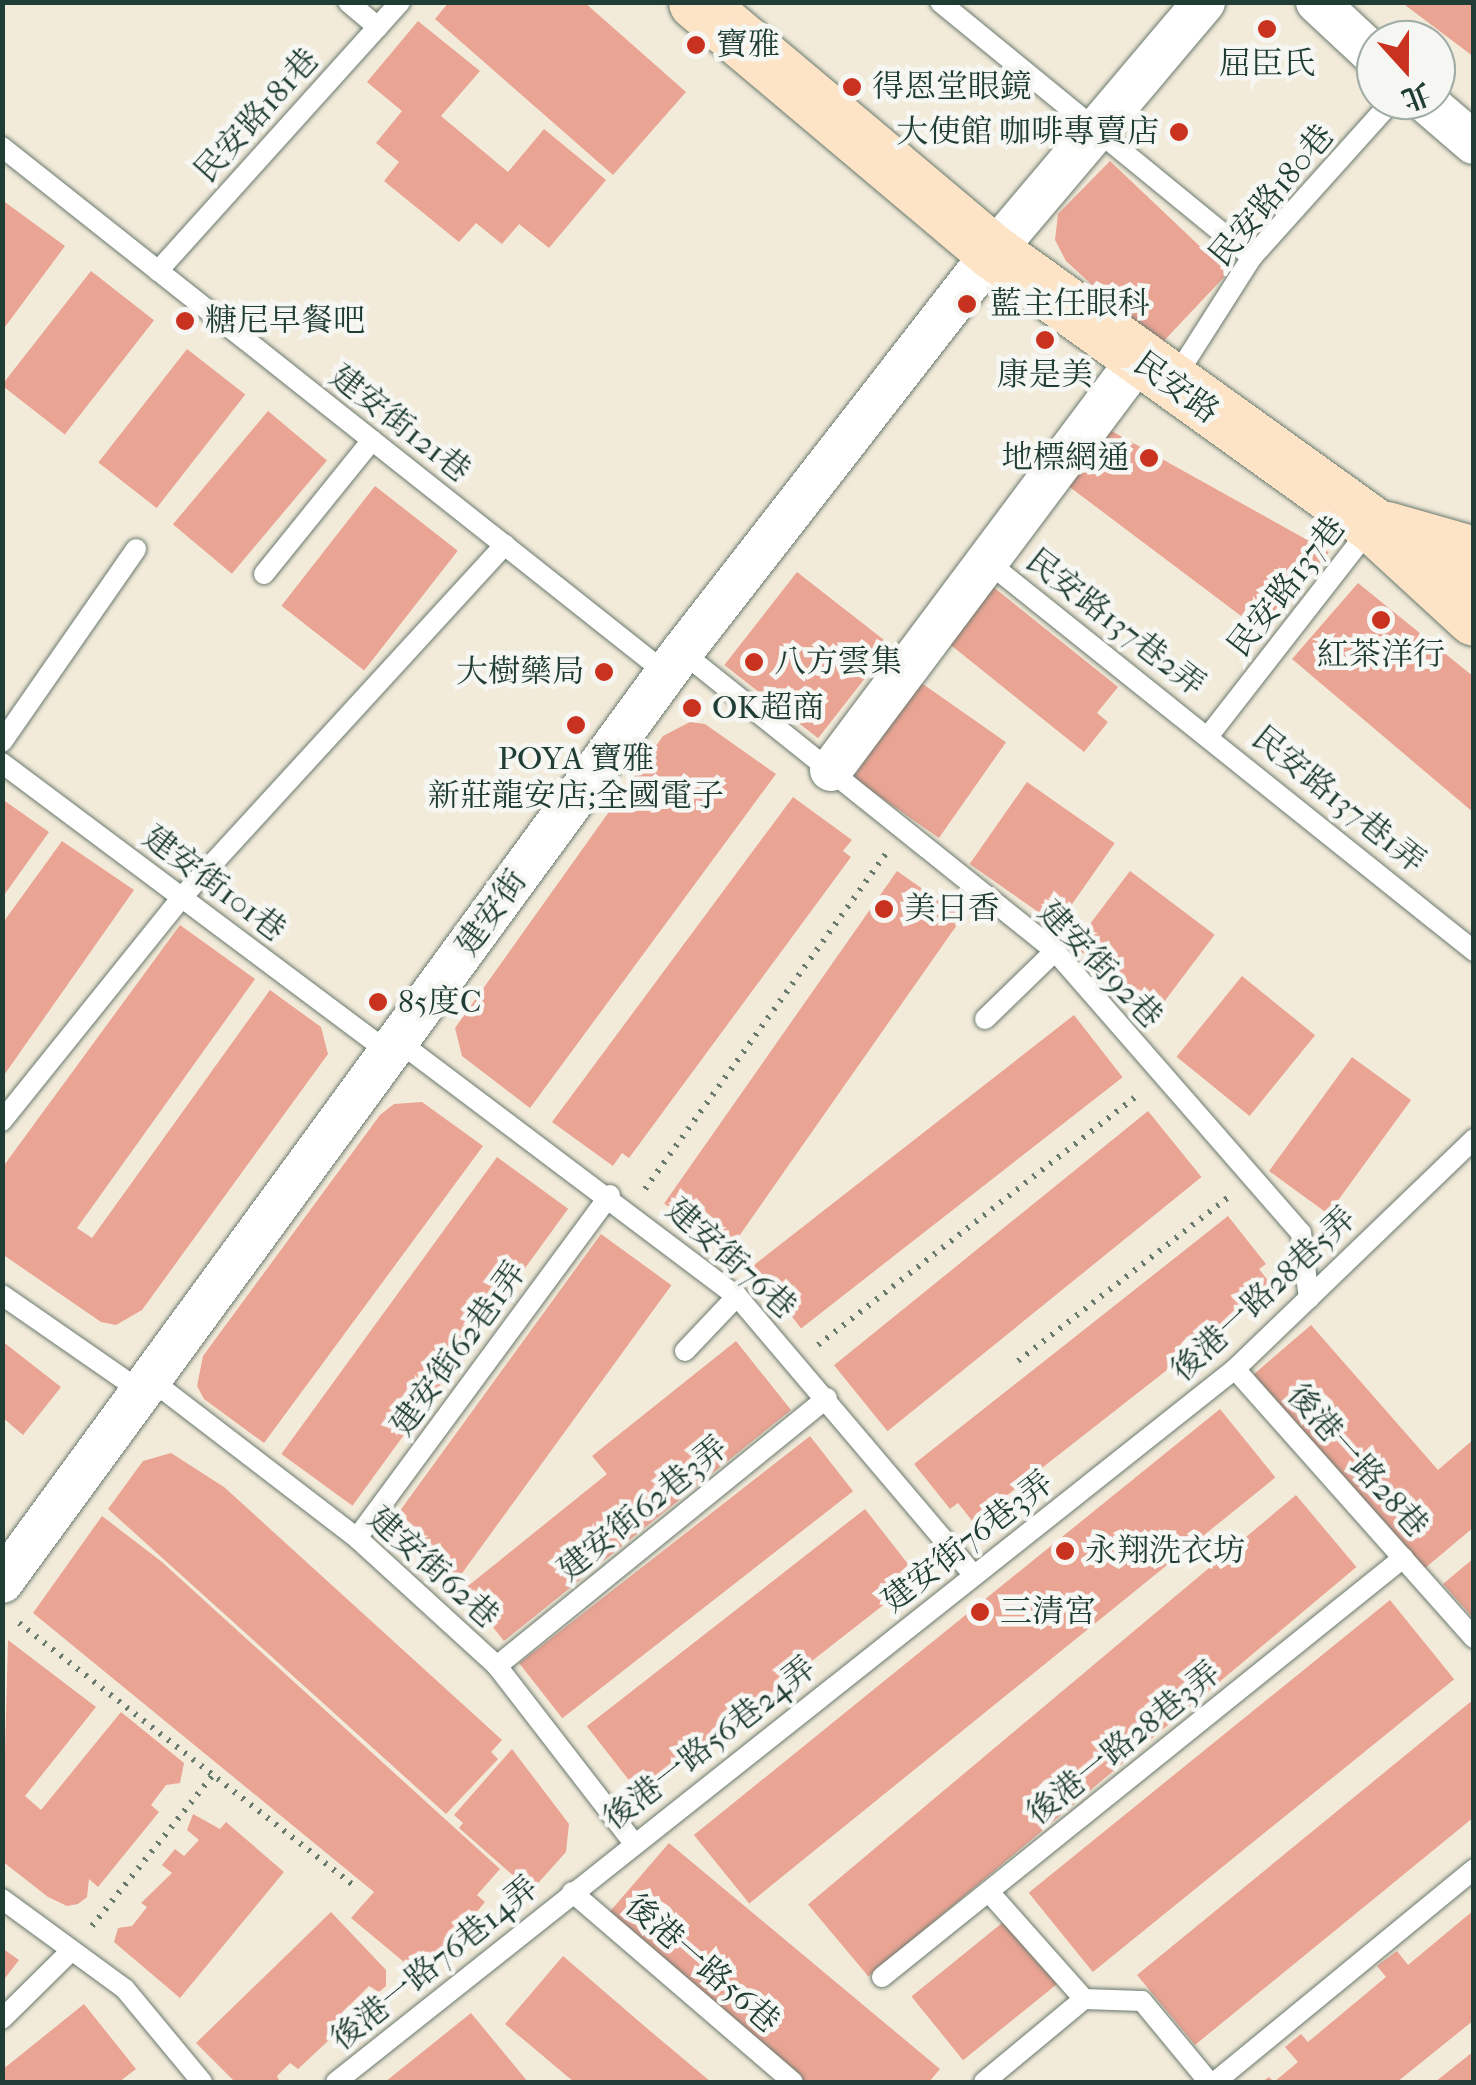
<!DOCTYPE html>
<meta charset="utf-8">
<style>
body{margin:0}
#map{position:relative;width:1476px;height:2085px;overflow:hidden;background:#f3ebda;font-family:"IM FELL French Canon","Noto Serif TC",serif}
div>[style]{position:absolute}
.building>*{inset:0;background:#eaa494;transform-origin:0 0}
.path>*{height:6px;margin-top:-3px;transform-origin:0;background:repeating-linear-gradient(90deg,#697a6e 0 2.5px,transparent 0 10.5px)}
.roads{filter:drop-shadow(0 0 2px #697a6e) drop-shadow(0 0 2px #697a6e)}
.lane>*{height:20px;margin:-10px;padding:0 10px;transform-origin:10px;border-radius:10px;background:#fff}
.street>*{height:42px;margin:-21px;padding:0 21px;transform-origin:21px;border-radius:21px;background:#fff}
.secondary>*{height:55px;margin:-27.5px;padding:0 27.5px;transform-origin:27.5px;border-radius:27.5px;background:#fee4c6}
.dots>*{width:28px;height:28px;translate:-50% -50%;box-sizing:border-box;border:5px solid #f6f6f2;border-radius:50%}
span{translate:-50% -50%;white-space:nowrap;text-align:center;line-height:1.15;-webkit-text-stroke:9px #f6f6f2;paint-order:stroke}
.poi-label{font-size:32px;color:#1f3d34}
.left{translate:0 -50%;text-align:left}
.right{translate:-100% -50%;text-align:right}
.street-label{font-size:32px;color:#1f3d34}
.frame{position:absolute;inset:0;border:5px solid #1f3d34;pointer-events:none}
.north{position:absolute;left:1356px;top:20px;width:100px;height:100px;box-sizing:border-box;background:#f6f6f2;border:2px solid #a0aca6;border-radius:50%;rotate:159deg;font-size:28px;font-weight:700;line-height:40px;text-align:center;color:#1f3d34}
.north::after{content:'';display:block;margin:auto;width:35px;height:45px;background:#c8321e;clip-path:polygon(50% 0,100% 100%,50% 72%,0 100%)}
</style>
<div id="map">
<div class="building">
<div style="clip-path:polygon(449px 2px,584px 2px,686px 92px,613px 175px,435px 19px)"></div>
<div style="clip-path:polygon(1401px 2px,1474px 2px,1474px 57px)"></div>
<div style="clip-path:polygon(418px 21px,480px 71px,441px 116px,508px 172px,544px 129px,606px 180px,549px 248px,519px 224px,502px 244px,476px 223px,459px 242px,384px 181px,399px 162px,376px 143px,402px 111px,367px 82px)"></div>
<div style="clip-path:polygon(1110px 161px,1228px 273px,1159px 346px,1066px 261px,1055px 240px,1058px 214px)"></div>
<div style="clip-path:polygon(2px 200px,65px 246px,2px 331px)"></div>
<div style="left:91px;top:271px;width:80px;height:145px;rotate:38deg"></div>
<div style="left:187px;top:349px;width:74px;height:144px;rotate:38deg"></div>
<div style="left:268px;top:411px;width:77px;height:148px;rotate:40deg"></div>
<div style="clip-path:polygon(1108px 429px,1329px 552px,1265px 634px,1063px 482px)"></div>
<div style="left:375px;top:486px;width:105px;height:152px;rotate:38deg"></div>
<div style="left:797px;top:572px;width:119px;height:118px;rotate:38deg"></div>
<div style="clip-path:polygon(982px 578px,1118px 687px,1097px 713px,1108px 722px,1084px 752px,937px 634px)"></div>
<div style="clip-path:polygon(1358px 583px,1474px 677px,1474px 813px,1292px 659px)"></div>
<div style="left:920px;top:682px;width:105px;height:117px;rotate:35deg"></div>
<div style="clip-path:polygon(690px 722px,705px 724px,776px 774px,530px 1108px,462px 1056px,455px 1028px,663px 736px)"></div>
<div style="left:1027px;top:782px;width:107px;height:100px;rotate:35deg"></div>
<div style="clip-path:polygon(793px 797px,852px 840px,843px 851px,851px 857px,629px 1158px,622px 1153px,613px 1166px,552px 1122px)"></div>
<div style="clip-path:polygon(2px 799px,49px 832px,2px 898px)"></div>
<div style="clip-path:polygon(62px 841px,134px 890px,2px 1078px,2px 924px)"></div>
<div style="left:897px;top:871px;width:80px;height:406px;rotate:35deg"></div>
<div style="left:1130px;top:871px;width:106px;height:94px;rotate:37deg"></div>
<div style="clip-path:polygon(180px 925px,255px 979px,77px 1228px,92px 1238px,270px 990px,321px 1027px,328px 1054px,142px 1310px,116px 1325px,101px 1322px,2px 1254px,2px 1168px)"></div>
<div style="left:1242px;top:976px;width:94px;height:104px;rotate:39deg"></div>
<div style="left:1074px;top:1015px;width:79px;height:408px;rotate:52deg"></div>
<div style="left:1352px;top:1057px;width:73px;height:141px;rotate:36deg"></div>
<div style="clip-path:polygon(422px 1102px,483px 1146px,264px 1443px,204px 1399px,197px 1386px,203px 1356px,380px 1115px,394px 1104px)"></div>
<div style="left:1148px;top:1111px;width:85px;height:404px;rotate:51deg"></div>
<div style="left:497px;top:1157px;width:88px;height:367px;rotate:36deg"></div>
<div style="clip-path:polygon(1228px 1216px,1266px 1264px,1259px 1269px,1273px 1287px,973px 1522px,958px 1503px,950px 1509px,914px 1464px)"></div>
<div style="left:601px;top:1234px;width:87px;height:368px;rotate:36deg"></div>
<div style="clip-path:polygon(1311px 1325px,1438px 1470px,1474px 1439px,1474px 1527px,1424px 1569px,1253px 1375px)"></div>
<div style="clip-path:polygon(2px 1341px,61px 1387px,23px 1435px,2px 1417px)"></div>
<div style="clip-path:polygon(736px 1341px,791px 1410px,504px 1641px,463px 1590px,607px 1474px,592px 1456px)"></div>
<div style="left:1220px;top:1409px;width:88px;height:677px;rotate:51deg"></div>
<div style="left:810px;top:1436px;width:70px;height:369px;rotate:52deg"></div>
<div style="clip-path:polygon(171px 1453px,224px 1487px,502px 1740px,491px 1752px,498px 1759px,446px 1814px,108px 1509px,143px 1461px)"></div>
<div style="left:1296px;top:1495px;width:94px;height:637px;rotate:50deg"></div>
<div style="left:865px;top:1509px;width:87px;height:353px;rotate:52deg"></div>
<div style="clip-path:polygon(102px 1516px,162px 1562px,500px 1869px,477px 1895px,485px 1902px,438px 1959px,431px 1954px,416px 1972px,351px 1918px,374px 1892px,33px 1613px)"></div>
<div style="clip-path:polygon(1474px 1558px,1474px 1619px,1443px 1584px)"></div>
<div style="left:1390px;top:1600px;width:102px;height:465px;rotate:51deg"></div>
<div style="clip-path:polygon(8px 1640px,96px 1707px,25px 1796px,41px 1810px,121px 1712px,184px 1763px,180px 1783px,166px 1785px,151px 1805px,159px 1812px,98px 1887px,89px 1879px,87px 1897px,78px 1904px,67px 1906px,48px 1897px,2px 1861px)"></div>
<div style="clip-path:polygon(1474px 1699px,1474px 1817px,1195px 2045px,1137px 1975px)"></div>
<div style="clip-path:polygon(512px 1749px,569px 1824px,566px 1852px,531px 1891px,459px 1828px,463px 1823px,454px 1815px)"></div>
<div style="clip-path:polygon(193px 1814px,220px 1829px,226px 1822px,284px 1872px,180px 1998px,114px 1942px,118px 1928px,132px 1926px,147px 1907px,141px 1903px,172px 1873px,162px 1865px,175px 1849px,184px 1856px,199px 1840px,187px 1830px)"></div>
<div style="clip-path:polygon(669px 1843px,940px 2069px,929px 2082px,791px 2082px,600px 1923px)"></div>
<div style="clip-path:polygon(1474px 1910px,1474px 2020px,1397px 2082px,1262px 2082px,1269px 2077px,1274px 2082px,1298px 2062px,1285px 2047px,1301px 2034px,1308px 2042px,1386px 1977px,1377px 1966px,1397px 1951px,1408px 1965px)"></div>
<div style="clip-path:polygon(331px 1912px,386px 1970px,386px 1986px,379px 1992px,369px 1986px,351px 2004px,358px 2013px,298px 2069px,290px 2063px,277px 2076px,280px 2082px,235px 2082px,196px 2043px)"></div>
<div style="left:1007px;top:1919px;width:82px;height:123px;rotate:51deg"></div>
<div style="clip-path:polygon(2px 1948px,19px 1960px,2px 1982px)"></div>
<div style="clip-path:polygon(563px 1956px,649px 2030px,711px 2082px,574px 2082px,505px 2024px)"></div>
<div style="clip-path:polygon(84px 2004px,136px 2069px,119px 2082px,2px 2082px,2px 2070px)"></div>
<div style="clip-path:polygon(471px 2013px,528px 2082px,385px 2082px)"></div>
<div style="clip-path:polygon(1474px 2051px,1474px 2082px,1435px 2082px)"></div>
</div>
<div class="path">
<div style="left:645px;top:1189px;width:413px;rotate:-54.3deg"></div>
<div style="left:818px;top:1345px;width:407px;rotate:-38deg"></div>
<div style="left:1018px;top:1361px;width:267px;rotate:-37.9deg"></div>
<div style="left:19px;top:1623px;width:428px;rotate:38.1deg"></div>
<div style="left:92px;top:1926px;width:193px;rotate:-51.3deg"></div>
</div>
<div class="roads">
<div class="lane">
<div style="left:348px;top:2px;width:39px;rotate:40deg"></div>
<div style="left:940px;top:2px;width:403px;rotate:39.3deg"></div>
<div style="left:2px;top:147px;width:847px;rotate:38.39deg"></div>
<div style="left:158px;top:271px;width:362px;rotate:-48deg"></div>
<div style="left:1173px;top:381px;width:147px;rotate:-57.5deg"></div>
<div style="left:1252px;top:257px;width:211px;rotate:-48.1deg"></div>
<div style="left:984px;top:559px;width:628px;rotate:38.66deg"></div>
<div style="left:264px;top:574px;width:172px;rotate:-51.1deg"></div>
<div style="left:682px;top:652px;width:478px;rotate:38.7deg"></div>
<div style="left:1055px;top:951px;width:374px;rotate:48.9deg"></div>
<div style="left:1301px;top:1233px;width:66px;rotate:83.1deg"></div>
<div style="left:1210px;top:734px;width:264px;rotate:-52.1deg"></div>
<div style="left:2px;top:742px;width:235px;rotate:-55.2deg"></div>
<div style="left:2px;top:763px;width:484px;rotate:36.8deg"></div>
<div style="left:985px;top:1019px;width:98px;rotate:-44.2deg"></div>
<div style="left:398px;top:1041px;width:424px;rotate:37deg"></div>
<div style="left:737px;top:1296px;width:366px;rotate:49.7deg"></div>
<div style="left:2px;top:1121px;width:287px;rotate:-51.2deg"></div>
<div style="left:182px;top:897px;width:478px;rotate:-47.5deg"></div>
<div style="left:2px;top:1295px;width:170px;rotate:34.7deg"></div>
<div style="left:685px;top:1351px;width:76px;rotate:-46.6deg"></div>
<div style="left:1235px;top:1369px;width:360px;rotate:48.4deg"></div>
<div style="left:151px;top:1380px;width:260px;rotate:37.5deg"></div>
<div style="left:357px;top:1538px;width:190px;rotate:42.4deg"></div>
<div style="left:497px;top:1666px;width:222px;rotate:52.3deg"></div>
<div style="left:357px;top:1538px;width:426px;rotate:-53.6deg"></div>
<div style="left:497px;top:1666px;width:425px;rotate:-39.1deg"></div>
<div style="left:572px;top:1892px;width:291px;rotate:40.7deg"></div>
<div style="left:989px;top:1892px;width:143px;rotate:48.4deg"></div>
<div style="left:2px;top:1899px;width:152px;rotate:36.2deg"></div>
<div style="left:125px;top:1989px;width:121px;rotate:50.4deg"></div>
<div style="left:882px;top:1977px;width:669px;rotate:-38.81deg"></div>
<div style="left:2px;top:2019px;width:98px;rotate:-44.6deg"></div>
<div style="left:336px;top:2082px;width:1147px;rotate:-38.42deg"></div>
<div style="left:1235px;top:1369px;width:332px;rotate:-43.9deg"></div>
<div style="left:984px;top:2082px;width:130px;rotate:-39.7deg"></div>
<div style="left:1084px;top:1999px;width:58px;rotate:2deg"></div>
<div style="left:1142px;top:2001px;width:105px;rotate:50.4deg"></div>
<div style="left:1215px;top:2082px;width:335px;rotate:-39.4deg"></div>
</div>
<div class="street">
<div style="left:1317px;top:2px;width:81px;rotate:43deg"></div>
<div style="left:1424px;top:100px;width:66px;rotate:40.7deg"></div>
<div style="left:831px;top:770px;width:511px;rotate:-53.2deg"></div>
<div style="left:2px;top:1582px;width:1152px;rotate:-53.83deg"></div>
<div style="left:682px;top:652px;width:507px;rotate:-52.13deg"></div>
<div style="left:993px;top:252px;width:327px;rotate:-49.8deg"></div>
</div>
<div class="secondary">
<div style="left:696px;top:2px;width:388px;rotate:40.1deg"></div>
<div style="left:993px;top:252px;width:468px;rotate:35.7deg"></div>
<div style="left:1373px;top:525px;width:137px;rotate:42.6deg"></div>
<div style="left:1386px;top:529px;width:91px;rotate:15.9deg"></div>
</div>
</div>
<div class="dots">
<div style="left:1267px;top:29px;background:#c8321e"></div>
<div style="left:696px;top:45px;background:#c8321e"></div>
<div style="left:852px;top:87px;background:#c8321e"></div>
<div style="left:1179px;top:132px;background:#c8321e"></div>
<div style="left:967px;top:304px;background:#c8321e"></div>
<div style="left:185px;top:321px;background:#c8321e"></div>
<div style="left:1045px;top:340px;background:#c8321e"></div>
<div style="left:1149px;top:458px;background:#c8321e"></div>
<div style="left:1381px;top:620px;background:#c8321e"></div>
<div style="left:754px;top:662px;background:#c8321e"></div>
<div style="left:604px;top:672px;background:#c8321e"></div>
<div style="left:692px;top:708px;background:#c8321e"></div>
<div style="left:576px;top:725px;background:#c8321e"></div>
<div style="left:884px;top:909px;background:#c8321e"></div>
<div style="left:378px;top:1002px;background:#c8321e"></div>
<div style="left:1065px;top:1551px;background:#c8321e"></div>
<div style="left:980px;top:1612px;background:#c8321e"></div>
</div>
<div class="poi-label">
<span class="left" style="left:716px;top:45px">寶雅</span>
<span style="left:1267px;top:64px">屈臣氏</span>
<span class="left" style="left:872px;top:87px">得恩堂眼鏡</span>
<span class="right" style="left:1159px;top:132px">大使館 咖啡專賣店</span>
<span class="left" style="left:990px;top:304px">藍主任眼科</span>
<span class="left" style="left:205px;top:321px">糖尼早餐吧</span>
<span style="left:1045px;top:375px">康是美</span>
<span class="right" style="left:1129px;top:458px">地標網通</span>
<span style="left:1381px;top:655px">紅茶洋行</span>
<span class="left" style="left:774px;top:662px">八方雲集</span>
<span class="right" style="left:584px;top:672px">大樹藥局</span>
<span class="left" style="left:712px;top:708px">OK超商</span>
<span style="left:576px;top:778px">POYA 寶雅<br>新莊龍安店;全國電子</span>
<span class="left" style="left:904px;top:909px">美日香</span>
<span class="left" style="left:398px;top:1002px">85度C</span>
<span class="left" style="left:1085px;top:1551px">永翔洗衣坊</span>
<span class="left" style="left:1000px;top:1612px">三清宮</span>
</div>
<div class="street-label">
<span style="left:257px;top:116px;rotate:-48deg">民安路181巷</span>
<span style="left:1272px;top:196px;rotate:-50deg">民安路180巷</span>
<span style="left:1176px;top:388px;rotate:36deg">民安路</span>
<span style="left:400px;top:424px;rotate:38deg">建安街121巷</span>
<span style="left:1287px;top:587px;rotate:-52deg">民安路137巷</span>
<span style="left:1115px;top:623px;rotate:38deg">民安路137巷2弄</span>
<span style="left:1338px;top:800px;rotate:39deg">民安路137巷1弄</span>
<span style="left:214px;top:884px;rotate:37deg">建安街101巷</span>
<span style="left:492px;top:913px;rotate:-54deg">建安街</span>
<span style="left:1100px;top:965px;rotate:46deg">建安街92巷</span>
<span style="left:731px;top:1259px;rotate:42deg">建安街76巷</span>
<span style="left:1264px;top:1295px;rotate:-43deg">後港一路28巷5弄</span>
<span style="left:459px;top:1349px;rotate:-54deg">建安街62巷1弄</span>
<span style="left:1357px;top:1461px;rotate:48deg">後港一路28巷</span>
<span style="left:643px;top:1509px;rotate:-39deg">建安街62巷3弄</span>
<span style="left:968px;top:1542px;rotate:-38deg">建安街76巷3弄</span>
<span style="left:433px;top:1568px;rotate:42deg">建安街62巷</span>
<span style="left:710px;top:1744px;rotate:-38deg">後港一路56巷24弄</span>
<span style="left:1124px;top:1744px;rotate:-39deg">後港一路28巷3弄</span>
<span style="left:435px;top:1964px;rotate:-39deg">後港一路76巷14弄</span>
<span style="left:702px;top:1964px;rotate:41deg">後港一路56巷</span>
</div>
<div class="frame"></div>
<div class="north">北</div>
</div>
